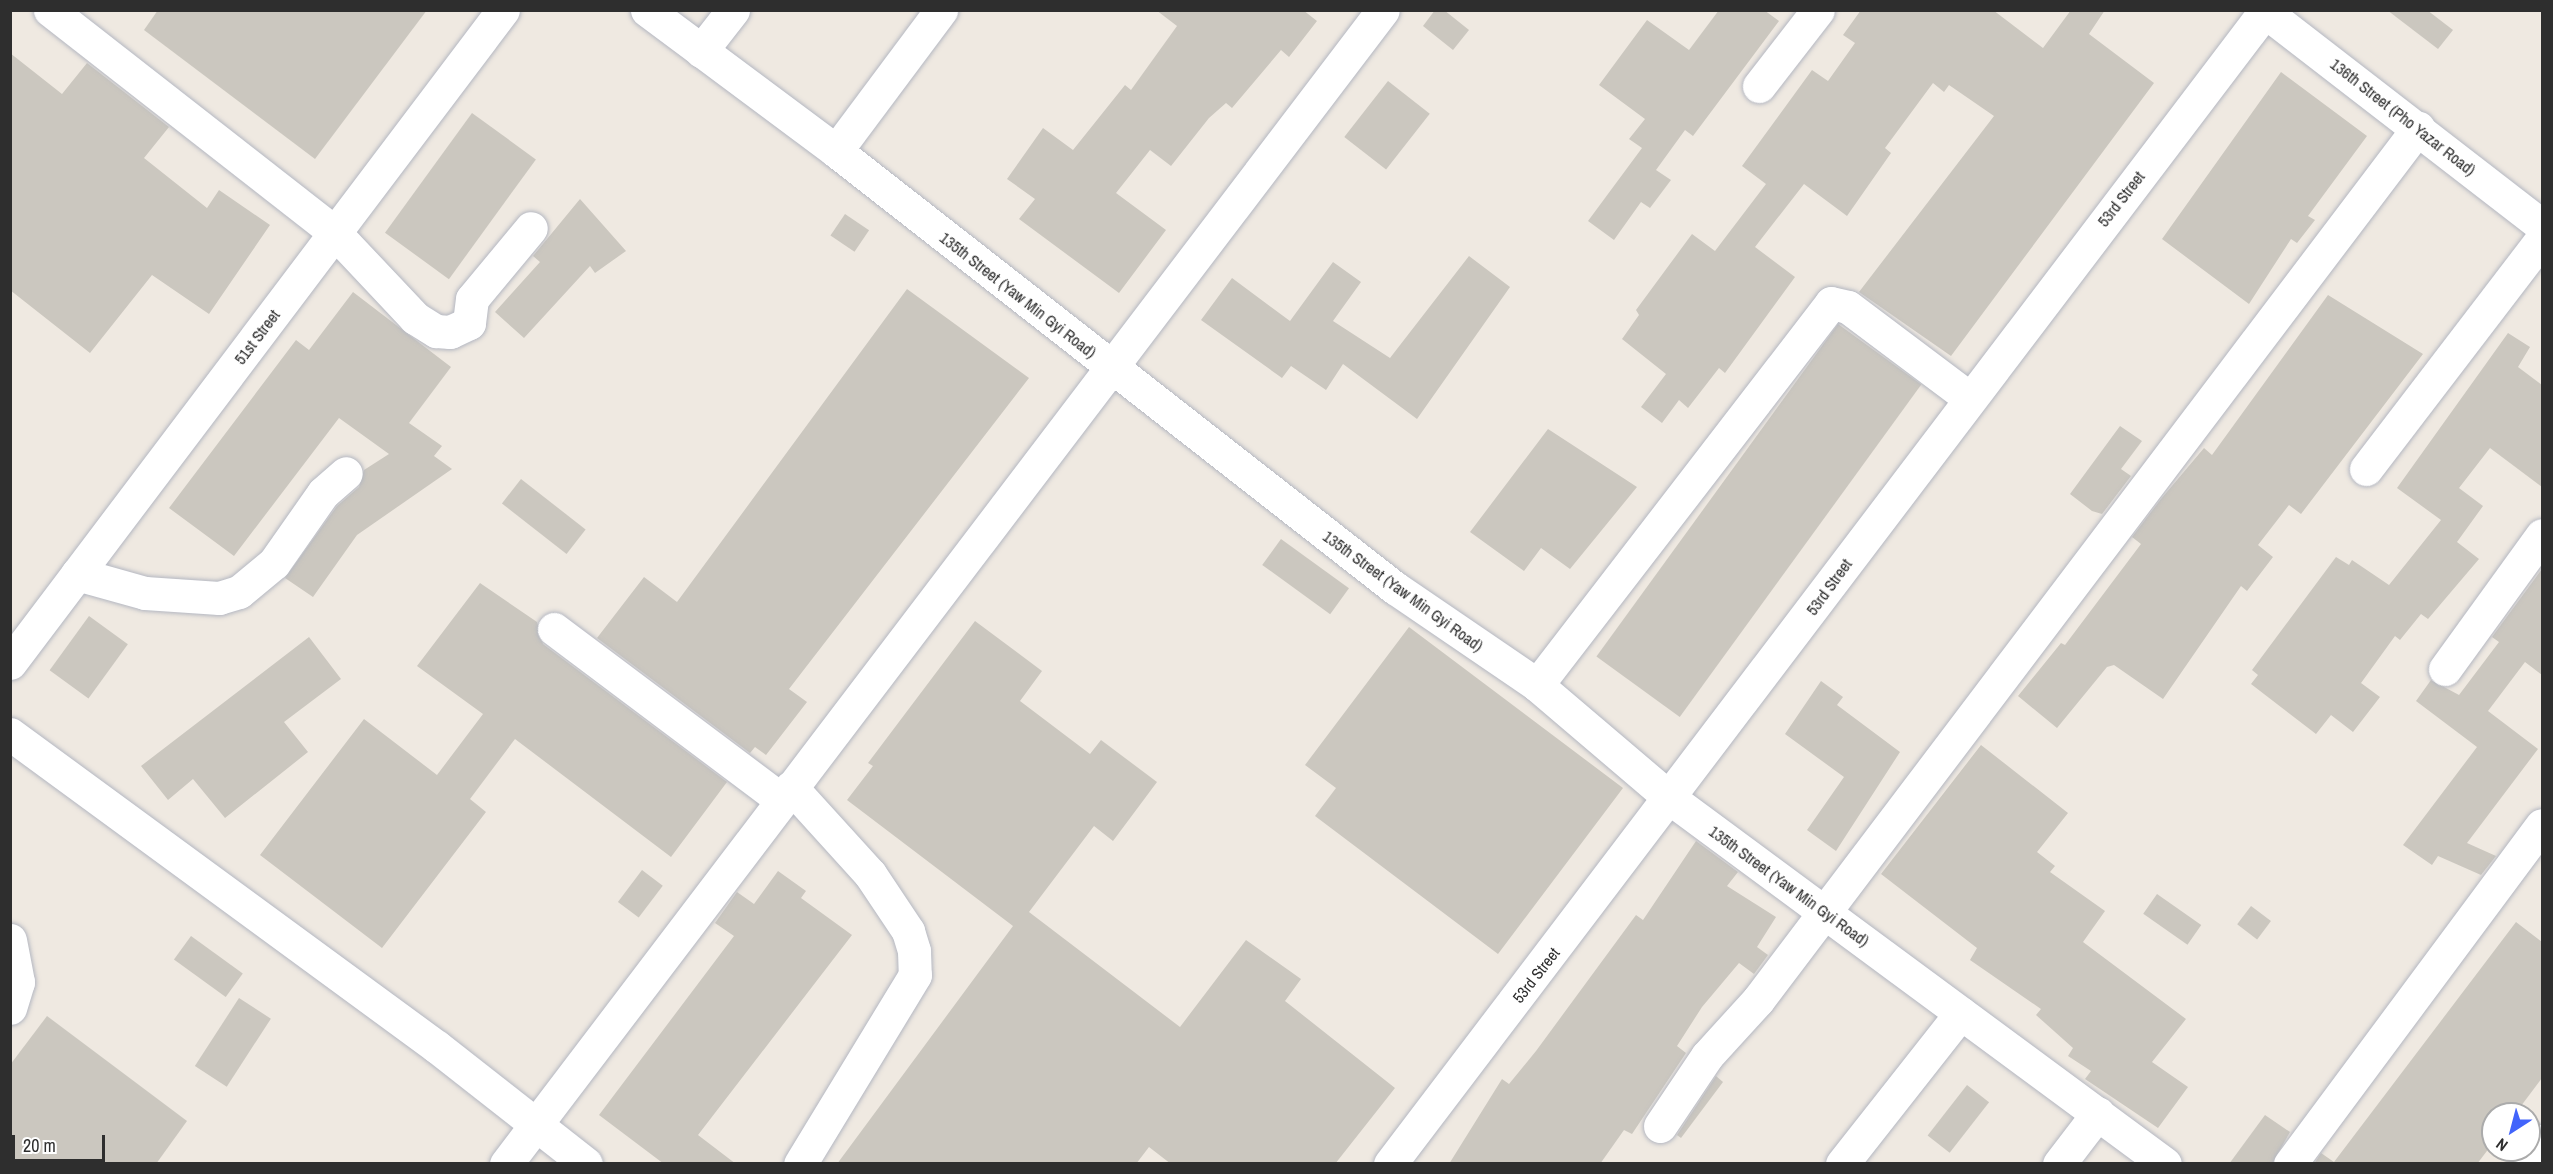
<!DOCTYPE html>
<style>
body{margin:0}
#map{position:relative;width:2553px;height:1174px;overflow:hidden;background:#efe9e1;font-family:"Archivo Narrow",sans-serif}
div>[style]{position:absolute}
.building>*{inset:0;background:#cbc7bf;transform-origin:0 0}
.roads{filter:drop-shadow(0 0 2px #b4b7c1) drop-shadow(0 0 2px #b4b7c1)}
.minor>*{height:33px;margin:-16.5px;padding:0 16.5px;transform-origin:16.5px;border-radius:16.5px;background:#fff}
span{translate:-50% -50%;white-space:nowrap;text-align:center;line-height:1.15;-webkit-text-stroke:5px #fff;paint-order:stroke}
.street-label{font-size:16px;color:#2e2e2e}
.frame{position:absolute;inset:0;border:12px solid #2e2e2e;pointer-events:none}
.north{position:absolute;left:2481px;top:1102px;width:60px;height:60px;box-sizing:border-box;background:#fff;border:2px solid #ababab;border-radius:50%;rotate:216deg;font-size:16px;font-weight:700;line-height:24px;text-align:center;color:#2e2e2e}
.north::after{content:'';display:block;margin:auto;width:21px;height:27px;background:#4264fb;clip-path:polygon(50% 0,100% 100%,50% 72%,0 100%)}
.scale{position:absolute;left:12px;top:1135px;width:93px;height:27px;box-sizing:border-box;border:3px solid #2e2e2e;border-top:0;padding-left:8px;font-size:18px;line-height:21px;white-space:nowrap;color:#2e2e2e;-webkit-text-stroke:4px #fff;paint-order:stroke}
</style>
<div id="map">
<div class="building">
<div style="clip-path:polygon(158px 10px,427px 10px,315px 159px,144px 30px)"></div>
<div style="clip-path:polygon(1156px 10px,1303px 10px,1317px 21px,1289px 57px,1281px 50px,1232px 108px,1226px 103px,1209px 118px,1171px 166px,1150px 150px,1116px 193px,1166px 230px,1119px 293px,1019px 219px,1035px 199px,1007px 179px,1043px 128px,1073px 150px,1125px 85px,1131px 90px,1177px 26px)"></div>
<div style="clip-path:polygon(1435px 10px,1444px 10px,1469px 30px,1453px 50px,1423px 26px)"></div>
<div style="clip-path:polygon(1719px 10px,1764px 10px,1779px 21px,1693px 136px,1685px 130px,1656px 170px,1671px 180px,1650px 208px,1641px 202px,1614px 240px,1588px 221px,1642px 148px,1629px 139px,1645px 119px,1599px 85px,1647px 20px,1689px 50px)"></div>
<div style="clip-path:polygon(1861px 10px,1993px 10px,2043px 48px,2071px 10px,2105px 10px,2089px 34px,2154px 83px,1951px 356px,1859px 292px,1994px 116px,1949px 85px,1944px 92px,1933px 83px,1885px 148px,1891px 153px,1847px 216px,1804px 184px,1755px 247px,1795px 277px,1725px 373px,1719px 368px,1688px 408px,1679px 400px,1662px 423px,1641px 407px,1666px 374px,1622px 339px,1639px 315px,1636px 310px,1692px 234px,1715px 251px,1766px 184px,1742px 166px,1812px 70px,1828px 81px,1855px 43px,1843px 35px)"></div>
<div style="clip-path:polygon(2387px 10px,2427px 10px,2453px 30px,2438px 49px)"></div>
<div style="clip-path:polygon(10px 53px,62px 94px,87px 63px,169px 127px,144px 158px,207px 208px,219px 190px,270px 225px,209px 314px,152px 275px,90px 353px,10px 290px)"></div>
<div style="clip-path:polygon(2281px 72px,2367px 136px,2308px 216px,2315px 220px,2297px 243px,2291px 239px,2249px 304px,2162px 239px)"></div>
<div style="left:1388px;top:81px;width:53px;height:71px;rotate:38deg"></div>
<div style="left:472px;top:113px;width:79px;height:148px;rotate:36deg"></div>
<div style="clip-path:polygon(580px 199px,626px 251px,595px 273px,590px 266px,524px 338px,495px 312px,540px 262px,533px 256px)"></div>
<div style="left:845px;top:214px;width:29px;height:26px;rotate:34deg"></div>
<div style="clip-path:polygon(1469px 256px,1510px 287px,1417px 419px,1343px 364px,1326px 390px,1291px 366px,1282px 378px,1201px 320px,1232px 278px,1290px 321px,1333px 262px,1361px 282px,1333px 321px,1390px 358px)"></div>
<div style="clip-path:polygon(907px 289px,1029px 378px,789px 689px,807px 702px,766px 755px,755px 747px,750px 753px,597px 638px,644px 577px,677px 602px)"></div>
<div style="clip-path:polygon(353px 292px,451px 367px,409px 423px,442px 446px,434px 456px,452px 469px,357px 535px,313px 597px,285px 578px,337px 506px,359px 487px,364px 470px,389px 454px,339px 418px,234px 556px,169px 508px,296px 340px,309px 350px)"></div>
<div style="clip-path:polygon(2328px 295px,2423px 354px,2301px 514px,2289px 505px,2258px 545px,2273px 557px,2247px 591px,2241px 586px,2163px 699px,2114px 665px,2107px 667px,2057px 728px,2018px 696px,2061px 643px,2065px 645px,2141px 544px,2132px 537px,2161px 499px,2204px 448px,2212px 455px)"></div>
<div style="left:1838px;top:324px;width:103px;height:411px;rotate:36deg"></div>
<div style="clip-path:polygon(2508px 333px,2530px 347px,2518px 367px,2542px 385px,2542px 487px,2490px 448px,2459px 488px,2483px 506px,2457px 542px,2479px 559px,2428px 619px,2421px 614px,2400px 640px,2395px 636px,2361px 683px,2380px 697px,2353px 732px,2331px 715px,2316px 734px,2251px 684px,2258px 675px,2252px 670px,2336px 557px,2349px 565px,2352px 560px,2389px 585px,2441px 520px,2397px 488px)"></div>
<div style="clip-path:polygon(2120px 426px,2142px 441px,2121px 469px,2131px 476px,2102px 514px,2092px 511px,2070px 494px)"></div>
<div style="clip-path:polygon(1548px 429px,1637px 487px,1570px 569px,1541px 548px,1524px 571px,1470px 532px)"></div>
<div style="left:521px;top:479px;width:82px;height:31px;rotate:38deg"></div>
<div style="left:1281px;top:539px;width:84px;height:32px;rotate:36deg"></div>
<div style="clip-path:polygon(2542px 569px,2542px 675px,2525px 662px,2488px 711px,2538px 749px,2467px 843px,2496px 856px,2481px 875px,2438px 856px,2432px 865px,2403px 845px,2477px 747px,2416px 701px,2431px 680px,2459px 695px,2499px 642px,2492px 637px)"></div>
<div style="clip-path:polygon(480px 583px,537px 622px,543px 644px,727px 782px,671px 857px,515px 739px,470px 799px,486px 812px,382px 948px,260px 855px,364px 719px,437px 775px,483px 714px,417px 666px)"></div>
<div style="left:89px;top:616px;width:48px;height:67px;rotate:36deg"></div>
<div style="clip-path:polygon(975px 621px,1042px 671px,1020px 701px,1090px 754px,1101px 740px,1157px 782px,1113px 841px,1094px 826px,1029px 912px,1180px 1027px,1246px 940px,1301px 979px,1285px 1001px,1395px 1088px,1335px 1164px,1171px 1164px,1149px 1147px,1136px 1164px,837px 1164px,1013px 926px,847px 800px,873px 766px,868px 763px)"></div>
<div style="clip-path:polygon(1409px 627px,1623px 788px,1498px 954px,1315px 816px,1336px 788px,1305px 765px)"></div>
<div style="clip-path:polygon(309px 637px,341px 679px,284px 722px,308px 752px,225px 818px,193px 779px,168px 800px,141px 766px)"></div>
<div style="clip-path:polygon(1821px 681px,1843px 697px,1837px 705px,1900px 752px,1836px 851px,1807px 830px,1844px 777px,1785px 734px)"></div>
<div style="clip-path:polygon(1981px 745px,2068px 813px,2037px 852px,2055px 866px,2050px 872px,2105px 911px,2083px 942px,2186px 1019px,2152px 1062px,2188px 1087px,2158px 1128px,2085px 1079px,2091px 1071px,2068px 1056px,2073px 1048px,2036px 1015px,2041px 1009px,1970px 960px,1977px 948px,1881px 874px)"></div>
<div style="clip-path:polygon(1696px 841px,1738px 872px,1727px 886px,1776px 917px,1757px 947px,1768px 955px,1754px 974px,1739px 963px,1702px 1007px,1677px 1046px,1686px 1053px,1632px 1134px,1624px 1130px,1600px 1164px,1449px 1164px,1502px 1079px,1509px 1084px,1536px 1051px,1636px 915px,1643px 920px)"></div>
<div style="left:642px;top:870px;width:26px;height:40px;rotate:37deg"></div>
<div style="clip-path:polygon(778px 871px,806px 891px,801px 898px,852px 935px,698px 1135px,736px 1164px,664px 1164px,599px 1115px,734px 936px,715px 923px,737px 892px,754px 904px)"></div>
<div style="left:2157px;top:894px;width:54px;height:24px;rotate:35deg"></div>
<div style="left:2251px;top:906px;width:25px;height:23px;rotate:37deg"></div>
<div style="clip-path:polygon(2516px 922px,2542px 942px,2542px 1078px,2515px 1114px,2493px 1114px,2493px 1143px,2477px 1164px,2314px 1164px,2321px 1153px,2334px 1162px)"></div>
<div style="left:191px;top:936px;width:64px;height:29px;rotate:36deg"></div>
<div style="left:239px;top:998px;width:38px;height:81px;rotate:33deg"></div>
<div style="clip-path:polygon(47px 1016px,187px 1121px,156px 1164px,10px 1164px,10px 1065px)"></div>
<div style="clip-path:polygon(1716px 1076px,1723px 1082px,1681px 1138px,1677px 1135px)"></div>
<div style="left:1967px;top:1085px;width:28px;height:64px;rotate:38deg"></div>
<div style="clip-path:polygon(2265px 1115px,2290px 1132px,2272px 1164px,2229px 1164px)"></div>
</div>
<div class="roads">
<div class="minor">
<div style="left:50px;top:10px;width:362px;rotate:38deg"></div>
<div style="left:335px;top:233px;width:117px;rotate:46.7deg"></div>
<div style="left:415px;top:318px;width:25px;rotate:32deg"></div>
<div style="left:436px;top:331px;width:14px;rotate:4deg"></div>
<div style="left:450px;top:332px;width:21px;rotate:-25deg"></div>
<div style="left:469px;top:323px;width:24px;rotate:-83deg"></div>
<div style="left:472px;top:299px;width:92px;rotate:-50.3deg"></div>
<div style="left:647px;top:10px;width:236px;rotate:36.7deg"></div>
<div style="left:836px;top:151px;width:710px;rotate:38.02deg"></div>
<div style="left:1395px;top:588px;width:172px;rotate:34.3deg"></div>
<div style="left:1537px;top:685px;width:176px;rotate:40.4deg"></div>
<div style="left:1671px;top:799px;width:614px;rotate:36.46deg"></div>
<div style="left:2263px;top:10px;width:353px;rotate:37.7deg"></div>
<div style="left:701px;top:51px;width:52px;rotate:-52deg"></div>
<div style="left:1759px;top:86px;width:96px;rotate:-52.2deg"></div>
<div style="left:836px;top:151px;width:176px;rotate:-53.3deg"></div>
<div style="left:2366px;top:469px;width:290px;rotate:-52.6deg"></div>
<div style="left:77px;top:574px;width:71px;rotate:15.6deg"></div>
<div style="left:145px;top:593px;width:74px;rotate:3.9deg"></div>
<div style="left:219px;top:598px;width:21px;rotate:-17deg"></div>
<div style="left:239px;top:592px;width:45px;rotate:-39.6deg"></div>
<div style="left:274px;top:563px;width:85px;rotate:-55deg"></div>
<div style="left:323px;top:493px;width:30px;rotate:-41deg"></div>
<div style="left:554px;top:629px;width:285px;rotate:36.9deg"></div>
<div style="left:10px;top:663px;width:818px;rotate:-52.95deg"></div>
<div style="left:2445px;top:669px;width:165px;rotate:-54.1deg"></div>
<div style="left:1537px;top:685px;width:482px;rotate:-52.4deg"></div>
<div style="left:1831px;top:303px;width:17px;rotate:13deg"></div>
<div style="left:1848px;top:307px;width:151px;rotate:36.9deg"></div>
<div style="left:10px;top:734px;width:529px;rotate:36.24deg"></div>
<div style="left:437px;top:1047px;width:189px;rotate:38.1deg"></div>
<div style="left:791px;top:787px;width:118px;rotate:47.8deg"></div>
<div style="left:870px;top:874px;width:69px;rotate:56.3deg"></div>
<div style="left:908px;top:931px;width:21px;rotate:73deg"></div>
<div style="left:914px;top:951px;width:24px;rotate:88deg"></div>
<div style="left:915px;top:975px;width:221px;rotate:121.3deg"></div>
<div style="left:10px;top:940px;width:43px;rotate:79.2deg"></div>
<div style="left:18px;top:982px;width:27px;rotate:107deg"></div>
<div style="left:1660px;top:1126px;width:84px;rotate:-56.1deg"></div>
<div style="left:1707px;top:1056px;width:76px;rotate:-47.7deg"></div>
<div style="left:1758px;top:1000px;width:1094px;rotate:-52.88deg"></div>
<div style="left:506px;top:1164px;width:1449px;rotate:-52.77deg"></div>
<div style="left:1390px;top:1164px;width:1449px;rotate:-52.8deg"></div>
<div style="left:1842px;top:1164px;width:192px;rotate:-51.8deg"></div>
<div style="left:2059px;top:1164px;width:64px;rotate:-52.6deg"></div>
<div style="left:2290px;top:1164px;width:422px;rotate:-53.4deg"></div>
<div style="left:2526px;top:1164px;width:28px;rotate:-55deg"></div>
</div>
</div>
<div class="street-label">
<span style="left:2403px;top:117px;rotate:38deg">136th Street (Pho Yazar Road)</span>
<span style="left:2121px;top:199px;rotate:-52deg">53rd Street</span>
<span style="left:1018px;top:295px;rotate:38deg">135th Street (Yaw Min Gyi Road)</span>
<span style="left:257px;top:337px;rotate:-53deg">51st Street</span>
<span style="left:1829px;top:587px;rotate:-54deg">53rd Street</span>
<span style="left:1403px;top:591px;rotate:36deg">135th Street (Yaw Min Gyi Road)</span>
<span style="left:1789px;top:886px;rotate:36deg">135th Street (Yaw Min Gyi Road)</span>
<span style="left:1536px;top:975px;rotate:-52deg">53rd Street</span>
</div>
<div class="frame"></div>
<div class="north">N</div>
<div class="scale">20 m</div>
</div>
